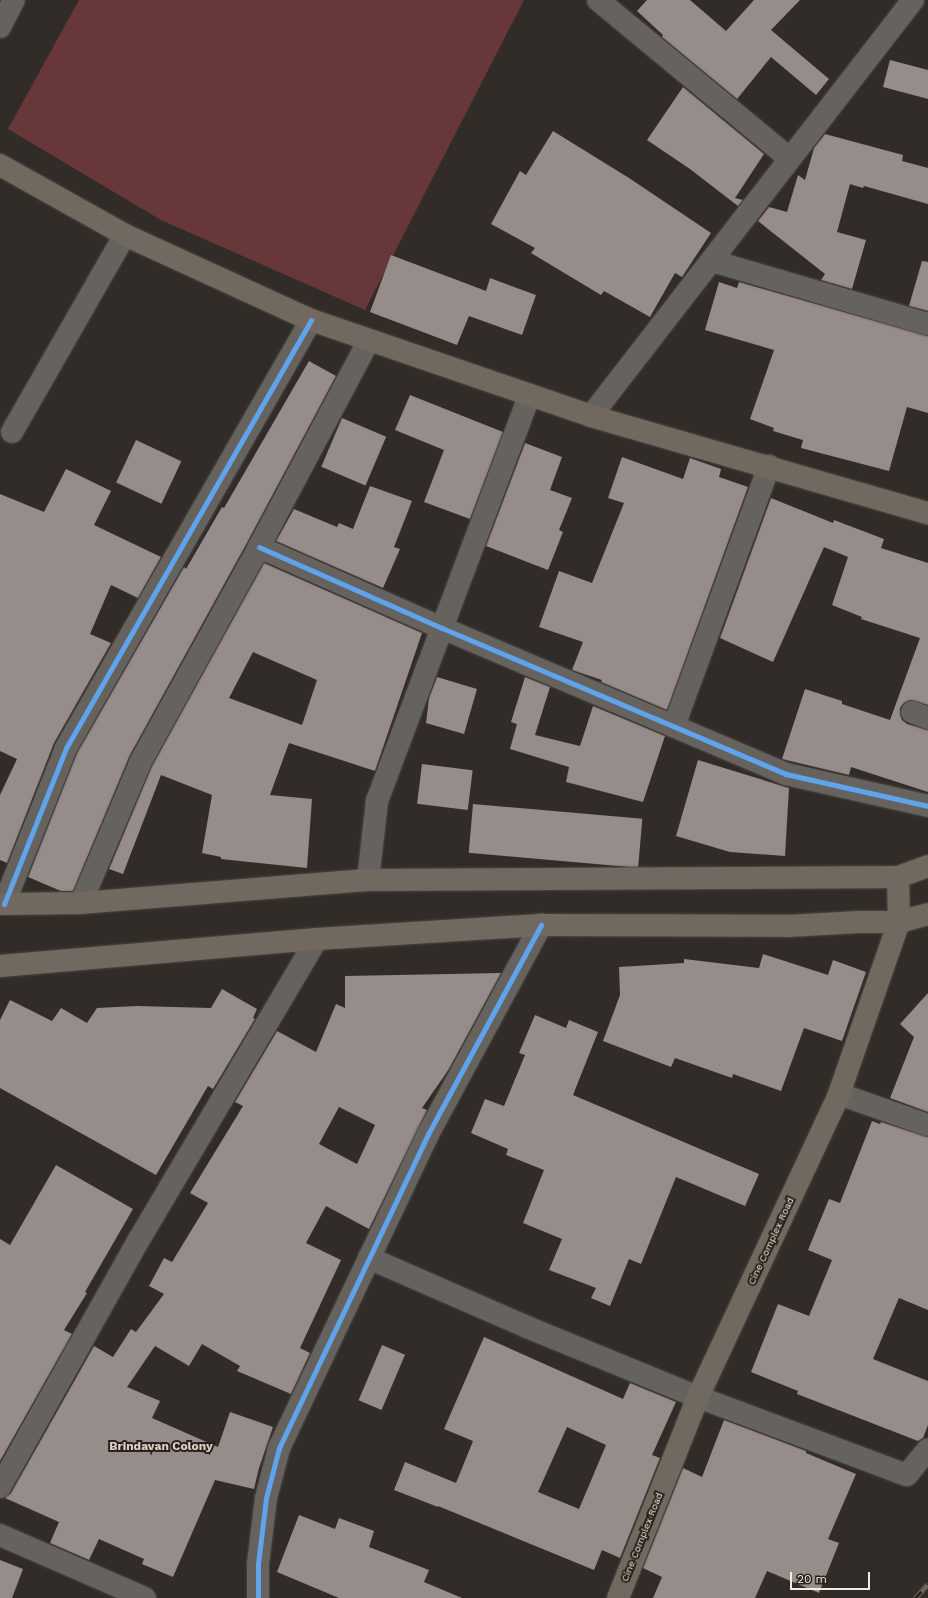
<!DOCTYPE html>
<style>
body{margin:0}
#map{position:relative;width:928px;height:1598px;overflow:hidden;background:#322c28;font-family:"Work Sans",sans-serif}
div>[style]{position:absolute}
.green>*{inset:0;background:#68373a}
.building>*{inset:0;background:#968c89;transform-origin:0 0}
.roads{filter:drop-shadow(0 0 1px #4d4844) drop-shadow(0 0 1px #4d4844)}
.minor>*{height:22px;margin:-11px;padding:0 11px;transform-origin:11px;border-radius:11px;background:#66625e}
.major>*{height:22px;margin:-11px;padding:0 11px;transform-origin:11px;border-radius:11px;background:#716960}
.rail>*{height:4.5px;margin-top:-2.25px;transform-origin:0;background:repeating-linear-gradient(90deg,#2c211a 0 9px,#6d6864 0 18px);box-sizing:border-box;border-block:1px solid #6d6864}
.cycleway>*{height:5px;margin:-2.5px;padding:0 2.5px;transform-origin:2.5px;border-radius:2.5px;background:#60a3ed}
span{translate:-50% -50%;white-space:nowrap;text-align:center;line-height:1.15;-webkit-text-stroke:4px #2c211a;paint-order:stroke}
.street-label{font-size:10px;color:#f3ebe6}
.quarter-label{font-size:12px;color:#ded0c6;font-weight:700}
.scale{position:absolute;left:790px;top:1572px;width:80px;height:18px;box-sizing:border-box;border:2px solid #f3ebe6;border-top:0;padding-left:5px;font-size:12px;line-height:14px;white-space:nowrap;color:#f3ebe6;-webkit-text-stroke:3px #2c211a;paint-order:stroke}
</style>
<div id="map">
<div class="green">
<div style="clip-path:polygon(79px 0,524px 0,365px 310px,161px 220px,8px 129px)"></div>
</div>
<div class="building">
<div style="clip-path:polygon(647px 0,690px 0,726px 31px,754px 0,800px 0,771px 30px,829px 79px,816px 95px,771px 57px,737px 99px,662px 37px,663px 35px,637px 11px)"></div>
<div style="clip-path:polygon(890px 60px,928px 70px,928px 99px,883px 87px)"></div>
<div style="clip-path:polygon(683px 87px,764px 154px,735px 198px,743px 200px,738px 206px,690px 169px,647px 140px)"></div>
<div style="clip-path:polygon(553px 131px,629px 178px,711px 233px,682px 277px,675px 273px,650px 317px,604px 291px,601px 295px,531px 253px,535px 248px,491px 224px,520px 171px,526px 175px)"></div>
<div style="clip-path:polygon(825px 134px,903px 155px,902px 161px,928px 168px,928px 204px,864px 186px,863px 188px,850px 184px,837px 232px,866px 240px,852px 289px,821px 280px,825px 274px,758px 221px,769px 207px,787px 212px,798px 175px,805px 180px,814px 148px)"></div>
<div style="clip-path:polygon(391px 255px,486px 291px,490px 278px,536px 295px,522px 335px,469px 316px,457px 345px,370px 312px)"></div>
<div style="clip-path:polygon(922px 261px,928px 262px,928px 311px,909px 306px)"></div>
<div style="clip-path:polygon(719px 282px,737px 288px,739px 282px,928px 336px,928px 413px,907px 407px,889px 471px,801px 448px,803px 440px,773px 431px,774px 428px,750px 419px,774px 350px,705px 330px)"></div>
<div style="clip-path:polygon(309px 361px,336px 376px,248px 541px,130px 755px,73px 891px,61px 891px,28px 877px,77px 753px,184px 567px,186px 569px,222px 507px,224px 508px)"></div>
<div style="clip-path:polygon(410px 395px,503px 432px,470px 519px,424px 502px,444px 450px,395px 430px)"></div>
<div style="left:342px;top:418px;width:48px;height:53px;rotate:23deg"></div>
<div style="left:136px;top:440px;width:50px;height:47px;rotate:25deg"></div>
<div style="clip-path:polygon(525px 443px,562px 457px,550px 490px,572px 498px,559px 530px,563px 532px,548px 570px,486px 546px)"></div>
<div style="clip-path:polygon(622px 457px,683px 479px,690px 458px,721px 469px,719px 477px,748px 487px,667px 710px,601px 682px,602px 680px,572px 670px,583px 642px,539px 627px,559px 571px,592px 583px,624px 503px,608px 498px)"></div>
<div style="clip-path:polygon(66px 469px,111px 491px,94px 525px,161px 557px,138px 598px,111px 585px,90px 634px,111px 643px,54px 743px,7px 863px,0 860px,0 795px,17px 759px,0 751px,0 494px,44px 512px)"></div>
<div style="clip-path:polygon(370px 486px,412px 501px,394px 547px,400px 549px,383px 588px,276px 541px,294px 509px,337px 527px,339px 523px,353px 529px)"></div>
<div style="clip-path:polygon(771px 498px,833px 523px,834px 520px,884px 539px,881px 548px,928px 563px,928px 705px,910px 700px,904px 703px,900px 708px,900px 714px,902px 720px,907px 724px,928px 730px,928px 792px,851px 767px,849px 775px,782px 759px,805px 689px,842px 701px,842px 704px,890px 720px,920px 638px,861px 619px,862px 617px,832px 605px,848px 557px,824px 547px,773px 662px,720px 638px)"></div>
<div style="clip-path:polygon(evenodd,264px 563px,422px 633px,375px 771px,289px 743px,270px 795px,312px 799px,307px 868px,221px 859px,221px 857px,202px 853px,212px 795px,161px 775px,123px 874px,109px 869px,152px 766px,264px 563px,253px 652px,317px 680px,302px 725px,229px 698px,253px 652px)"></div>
<div style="clip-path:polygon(437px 677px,477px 689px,464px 734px,426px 723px,429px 698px)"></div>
<div style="clip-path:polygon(525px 677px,550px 687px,535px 735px,580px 746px,593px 706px,665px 736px,643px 802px,566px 782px,569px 767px,510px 749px,517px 724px,511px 722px)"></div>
<div style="clip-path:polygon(698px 760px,789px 788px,785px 856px,730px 852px,676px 836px)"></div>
<div style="left:422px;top:764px;width:51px;height:40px;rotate:7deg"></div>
<div style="left:473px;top:804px;width:170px;height:49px;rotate:5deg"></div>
<div style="clip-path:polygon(763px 954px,828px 975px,833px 960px,866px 972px,842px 1041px,804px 1028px,781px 1091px,733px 1074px,732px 1078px,675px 1058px,671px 1067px,603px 1041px,620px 995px,619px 967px,684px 963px,684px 959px,759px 968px)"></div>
<div style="clip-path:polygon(evenodd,501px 973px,449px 1069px,422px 1108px,427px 1110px,369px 1229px,326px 1206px,306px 1243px,341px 1260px,300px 1348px,310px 1353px,291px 1394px,237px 1371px,240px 1366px,202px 1344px,189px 1366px,155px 1346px,127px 1387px,160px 1401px,152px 1418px,218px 1447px,230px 1412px,273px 1427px,259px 1468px,254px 1489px,215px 1480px,173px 1577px,142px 1564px,144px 1559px,99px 1539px,89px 1560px,50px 1543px,59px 1522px,5px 1498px,11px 1493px,94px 1346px,113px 1357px,131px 1329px,136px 1332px,164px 1294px,149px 1286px,164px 1258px,172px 1262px,208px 1203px,190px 1193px,243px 1106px,235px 1102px,277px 1031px,316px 1052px,336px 1004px,345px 1008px,345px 976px,501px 973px,339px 1107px,375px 1125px,357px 1164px,319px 1144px,339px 1107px)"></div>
<div style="clip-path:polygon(222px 989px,257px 1009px,253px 1018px,255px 1019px,213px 1089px,208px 1086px,156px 1175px,0 1088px,0 1020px,10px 1000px,52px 1021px,61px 1008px,87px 1023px,97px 1008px,137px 1006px,211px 1008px)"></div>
<div style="clip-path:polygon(928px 993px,928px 1112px,890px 1098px,914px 1037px,900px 1024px)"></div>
<div style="clip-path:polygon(535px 1015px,566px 1028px,569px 1020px,598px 1032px,573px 1095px,759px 1174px,745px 1206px,676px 1177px,641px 1264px,629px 1259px,610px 1306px,591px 1298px,596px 1288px,549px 1270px,562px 1239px,523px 1223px,544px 1170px,506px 1155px,508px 1149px,471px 1133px,485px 1099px,504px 1106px,525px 1055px,519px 1053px)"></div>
<div style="clip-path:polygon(872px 1121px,880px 1124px,881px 1122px,928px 1137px,928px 1310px,899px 1298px,873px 1359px,928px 1381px,928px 1425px,923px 1438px,918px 1441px,797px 1394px,798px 1391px,751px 1372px,778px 1304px,809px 1316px,832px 1260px,808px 1250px,829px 1199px,840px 1203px)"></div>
<div style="clip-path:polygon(56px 1165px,133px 1209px,85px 1292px,87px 1293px,64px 1330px,72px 1334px,0 1461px,0 1239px,10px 1245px)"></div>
<div style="clip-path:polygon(evenodd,484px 1337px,623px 1399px,630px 1383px,676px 1402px,652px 1455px,660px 1458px,620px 1558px,602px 1550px,594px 1570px,438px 1506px,438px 1507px,394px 1490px,405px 1462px,456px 1483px,473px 1441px,444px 1429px,484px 1337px,567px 1427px,606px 1445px,579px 1509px,538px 1492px,567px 1427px)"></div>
<div style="left:382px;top:1345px;width:25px;height:60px;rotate:23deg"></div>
<div style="clip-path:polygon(724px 1420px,806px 1451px,806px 1453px,856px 1474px,828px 1539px,839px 1543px,819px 1593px,767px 1571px,755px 1598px,653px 1598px,662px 1577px,643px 1568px,683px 1468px,702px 1477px)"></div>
<div style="clip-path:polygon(299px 1515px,335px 1529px,339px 1518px,374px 1531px,369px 1547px,429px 1570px,424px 1582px,462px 1598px,339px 1598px,277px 1572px)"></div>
<div style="clip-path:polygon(0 1560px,23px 1569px,12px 1598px,0 1598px)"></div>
</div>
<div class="roads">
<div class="minor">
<div style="left:598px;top:0;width:249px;rotate:39.6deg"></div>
<div style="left:0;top:27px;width:30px;rotate:-63deg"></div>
<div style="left:712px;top:261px;width:225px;rotate:16.3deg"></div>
<div style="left:591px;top:416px;width:526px;rotate:-52.26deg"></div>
<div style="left:12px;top:432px;width:227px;rotate:-60.2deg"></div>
<div style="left:259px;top:547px;width:200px;rotate:23.9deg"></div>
<div style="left:442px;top:628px;width:374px;rotate:23deg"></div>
<div style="left:786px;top:774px;width:146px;rotate:12.7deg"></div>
<div style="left:912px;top:712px;width:17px;rotate:21deg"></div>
<div style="left:674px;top:726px;width:277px;rotate:-69.9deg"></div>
<div style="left:368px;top:880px;width:80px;rotate:-83.5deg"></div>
<div style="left:377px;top:801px;width:434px;rotate:-69.4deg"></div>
<div style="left:81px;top:903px;width:154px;rotate:-67.1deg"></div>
<div style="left:141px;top:761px;width:244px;rotate:-61.1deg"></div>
<div style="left:259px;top:547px;width:234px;rotate:-62deg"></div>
<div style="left:4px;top:904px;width:168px;rotate:-68.3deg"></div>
<div style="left:66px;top:748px;width:493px;rotate:-60.2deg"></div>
<div style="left:839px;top:1094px;width:94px;rotate:19.2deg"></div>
<div style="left:369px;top:1258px;width:172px;rotate:23.6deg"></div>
<div style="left:527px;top:1327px;width:185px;rotate:22.3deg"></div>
<div style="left:698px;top:1397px;width:223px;rotate:20.5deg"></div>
<div style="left:907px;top:1475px;width:33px;rotate:-51deg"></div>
<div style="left:0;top:1487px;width:286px;rotate:-60.7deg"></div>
<div style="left:140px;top:1238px;width:347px;rotate:-59.4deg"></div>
<div style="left:0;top:1535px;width:158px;rotate:23.5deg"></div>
<div style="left:258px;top:1598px;width:34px;rotate:-90deg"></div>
<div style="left:258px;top:1564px;width:66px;rotate:-83.1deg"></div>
<div style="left:266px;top:1498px;width:52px;rotate:-75.4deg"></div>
<div style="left:279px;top:1448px;width:348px;rotate:-64.6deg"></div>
<div style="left:428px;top:1134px;width:238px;rotate:-61.6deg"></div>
</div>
<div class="major">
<div style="left:0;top:165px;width:143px;rotate:29.2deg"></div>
<div style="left:125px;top:235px;width:205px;rotate:24.6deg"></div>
<div style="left:311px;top:320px;width:296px;rotate:18.9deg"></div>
<div style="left:591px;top:416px;width:351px;rotate:16.1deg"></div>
<div style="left:0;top:904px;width:81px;rotate:-0.7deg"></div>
<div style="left:81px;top:903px;width:288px;rotate:-4.6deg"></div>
<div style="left:368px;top:880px;width:530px;rotate:-0.32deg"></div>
<div style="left:898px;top:877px;width:32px;rotate:-20deg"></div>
<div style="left:0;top:966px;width:318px;rotate:-4.9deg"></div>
<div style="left:317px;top:939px;width:224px;rotate:-3.6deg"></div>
<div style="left:541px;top:925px;width:246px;rotate:0.2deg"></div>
<div style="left:787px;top:926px;width:73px;rotate:-3.1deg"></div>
<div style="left:860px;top:922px;width:39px"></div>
<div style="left:899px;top:922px;width:30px;rotate:-15deg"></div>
<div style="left:618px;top:1598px;width:216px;rotate:-68.3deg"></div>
<div style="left:698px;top:1397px;width:334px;rotate:-65deg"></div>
<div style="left:839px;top:1094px;width:182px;rotate:-70.8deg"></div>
<div style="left:899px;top:922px;width:45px;rotate:-91.3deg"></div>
</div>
</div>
<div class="rail">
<div style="left:915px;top:1598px;width:19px;rotate:-47deg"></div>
</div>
<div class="cycleway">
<div style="left:259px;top:547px;width:200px;rotate:23.9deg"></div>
<div style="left:442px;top:628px;width:374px;rotate:23deg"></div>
<div style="left:786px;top:774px;width:146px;rotate:12.7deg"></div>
<div style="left:4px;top:904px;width:168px;rotate:-68.3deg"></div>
<div style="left:66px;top:748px;width:493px;rotate:-60.2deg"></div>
<div style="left:258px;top:1598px;width:34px;rotate:-90deg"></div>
<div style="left:258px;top:1564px;width:66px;rotate:-83.1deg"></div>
<div style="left:266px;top:1498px;width:52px;rotate:-75.4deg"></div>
<div style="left:279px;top:1448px;width:348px;rotate:-64.6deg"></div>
<div style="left:428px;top:1134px;width:238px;rotate:-61.6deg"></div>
</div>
<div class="street-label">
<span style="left:771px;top:1241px;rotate:-65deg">Cine Complex Road</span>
<span style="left:642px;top:1537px;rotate:-68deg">Cine Complex Road</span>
</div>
<div class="quarter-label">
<span style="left:161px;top:1447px">Brindavan Colony</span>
</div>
<div class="scale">20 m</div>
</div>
